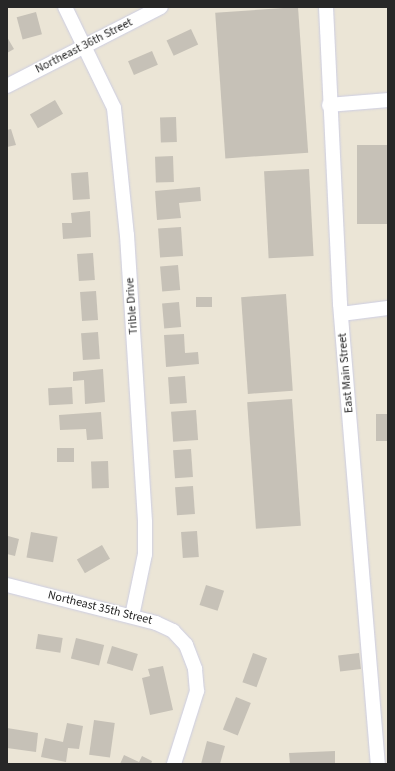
<!DOCTYPE html>
<style>
body{margin:0}
#map{position:relative;width:395px;height:771px;overflow:hidden;background:#ebe5d6;font-family:"Source Sans 3",sans-serif}
div>[style]{position:absolute}
.building>*{inset:0;background:#c6c1b7;transform-origin:0 0}
.roads{filter:drop-shadow(0 0 1px #cccde2) drop-shadow(0 0 1px #cccde2)}
.minor>*{height:14px;margin:-7px;padding:0 7px;transform-origin:7px;border-radius:7px;background:#fff}
span{translate:-50% -50%;white-space:nowrap;text-align:center;line-height:1.15;-webkit-text-stroke:3px #fff;paint-order:stroke}
.street-label{font-size:12px;color:#272727}
.frame{position:absolute;inset:0;border:8px solid #272727;pointer-events:none}
</style>
<div id="map">
<div class="building">
<div style="left:298px;top:7px;width:146px;height:83px;rotate:86deg"></div>
<div style="left:36px;top:12px;width:23px;height:20px;rotate:75deg"></div>
<div style="left:191px;top:29px;width:17px;height:27px;rotate:65deg"></div>
<div style="clip-path:polygon(7px 37px,14px 49px,7px 53px)"></div>
<div style="left:152px;top:51px;width:15px;height:26px;rotate:67deg"></div>
<div style="left:55px;top:100px;width:16px;height:29px;rotate:60deg"></div>
<div style="left:176px;top:117px;width:25px;height:16px;rotate:88deg"></div>
<div style="clip-path:polygon(11px 129px,16px 145px,7px 147px,7px 130px)"></div>
<div style="left:388px;top:145px;width:79px;height:31px;rotate:90deg"></div>
<div style="left:173px;top:156px;width:26px;height:18px;rotate:88deg"></div>
<div style="left:309px;top:169px;width:87px;height:45px;rotate:87deg"></div>
<div style="left:88px;top:172px;width:27px;height:17px;rotate:86deg"></div>
<div style="clip-path:polygon(200px 187px,201px 201px,179px 203px,181px 218px,157px 220px,155px 191px)"></div>
<div style="clip-path:polygon(90px 211px,91px 237px,63px 239px,62px 223px,72px 223px,71px 213px)"></div>
<div style="left:181px;top:227px;width:29px;height:23px;rotate:86deg"></div>
<div style="left:93px;top:253px;width:27px;height:16px;rotate:86deg"></div>
<div style="left:178px;top:265px;width:25px;height:18px;rotate:85deg"></div>
<div style="left:96px;top:291px;width:29px;height:16px;rotate:86deg"></div>
<div style="left:286px;top:294px;width:97px;height:45px;rotate:86deg"></div>
<div style="left:212px;top:297px;width:10px;height:16px;rotate:90deg"></div>
<div style="left:179px;top:302px;width:25px;height:17px;rotate:85deg"></div>
<div style="left:98px;top:332px;width:27px;height:17px;rotate:86deg"></div>
<div style="clip-path:polygon(184px 334px,185px 353px,198px 352px,199px 364px,166px 367px,164px 335px)"></div>
<div style="clip-path:polygon(103px 369px,105px 402px,85px 404px,84px 380px,73px 381px,73px 372px)"></div>
<div style="left:185px;top:376px;width:27px;height:17px;rotate:86deg"></div>
<div style="left:72px;top:387px;width:17px;height:24px;rotate:87deg"></div>
<div style="left:292px;top:399px;width:127px;height:45px;rotate:86deg"></div>
<div style="left:196px;top:410px;width:30px;height:25px;rotate:86deg"></div>
<div style="clip-path:polygon(101px 412px,103px 439px,87px 440px,86px 429px,60px 430px,59px 415px)"></div>
<div style="left:388px;top:414px;width:27px;height:12px;rotate:90deg"></div>
<div style="left:57px;top:448px;width:17px;height:14px"></div>
<div style="left:191px;top:449px;width:28px;height:18px;rotate:86deg"></div>
<div style="left:108px;top:461px;width:27px;height:17px;rotate:88deg"></div>
<div style="left:193px;top:486px;width:28px;height:18px;rotate:86deg"></div>
<div style="clip-path:polygon(7px 528px,8px 536px,19px 539px,15px 556px,7px 554px)"></div>
<div style="left:197px;top:531px;width:26px;height:16px;rotate:86deg"></div>
<div style="left:31px;top:532px;width:27px;height:26px;rotate:10deg"></div>
<div style="left:102px;top:545px;width:16px;height:29px;rotate:60deg"></div>
<div style="left:206px;top:585px;width:19px;height:21px;rotate:18deg"></div>
<div style="left:38px;top:634px;width:25px;height:15px;rotate:9deg"></div>
<div style="left:76px;top:638px;width:29px;height:21px;rotate:14deg"></div>
<div style="left:112px;top:646px;width:27px;height:18px;rotate:17deg"></div>
<div style="left:253px;top:653px;width:15px;height:31px;rotate:20deg"></div>
<div style="left:359px;top:653px;width:16px;height:21px;rotate:83deg"></div>
<div style="clip-path:polygon(163px 666px,173px 710px,150px 715px,142px 678px,150px 676px,148px 669px)"></div>
<div style="left:236px;top:697px;width:16px;height:35px;rotate:22deg"></div>
<div style="left:94px;top:720px;width:21px;height:35px;rotate:8deg"></div>
<div style="clip-path:polygon(67px 723px,83px 726px,79px 749px,68px 748px,66px 762px,41px 757px,45px 738px,63px 742px)"></div>
<div style="clip-path:polygon(7px 728px,38px 733px,36px 752px,7px 748px)"></div>
<div style="clip-path:polygon(207px 741px,225px 746px,220px 764px,201px 764px)"></div>
<div style="clip-path:polygon(335px 751px,335px 764px,290px 764px,289px 753px)"></div>
<div style="clip-path:polygon(124px 755px,139px 762px,142px 756px,152px 761px,151px 764px,120px 764px)"></div>
</div>
<div class="roads">
<div class="minor">
<div style="left:65px;top:7px;width:112px;rotate:64.1deg"></div>
<div style="left:114px;top:108px;width:128px;rotate:84.2deg"></div>
<div style="left:127px;top:235px;width:288px;rotate:86.4deg"></div>
<div style="left:145px;top:522px;width:32px;rotate:90deg"></div>
<div style="left:145px;top:554px;width:63px;rotate:101.8deg"></div>
<div style="left:326px;top:7px;width:297px;rotate:87.3deg"></div>
<div style="left:340px;top:304px;width:462px;rotate:85.3deg"></div>
<div style="left:7px;top:86px;width:173px;rotate:-27.2deg"></div>
<div style="left:329px;top:105px;width:59px;rotate:-4.8deg"></div>
<div style="left:341px;top:314px;width:47px;rotate:-7.3deg"></div>
<div style="left:7px;top:585px;width:154px;rotate:14.3deg"></div>
<div style="left:156px;top:623px;width:19px;rotate:25deg"></div>
<div style="left:173px;top:631px;width:19px;rotate:47deg"></div>
<div style="left:186px;top:645px;width:26px;rotate:69deg"></div>
<div style="left:195px;top:669px;width:22px;rotate:85deg"></div>
<div style="left:197px;top:691px;width:77px;rotate:107.5deg"></div>
</div>
</div>
<div class="street-label">
<span style="left:84px;top:46px;rotate:-27deg">Northeast 36th Street</span>
<span style="left:132px;top:306px;rotate:-94deg">Trible Drive</span>
<span style="left:346px;top:373px;rotate:-95deg">East Main Street</span>
<span style="left:100px;top:608px;rotate:14deg">Northeast 35th Street</span>
</div>
<div class="frame"></div>
</div>
